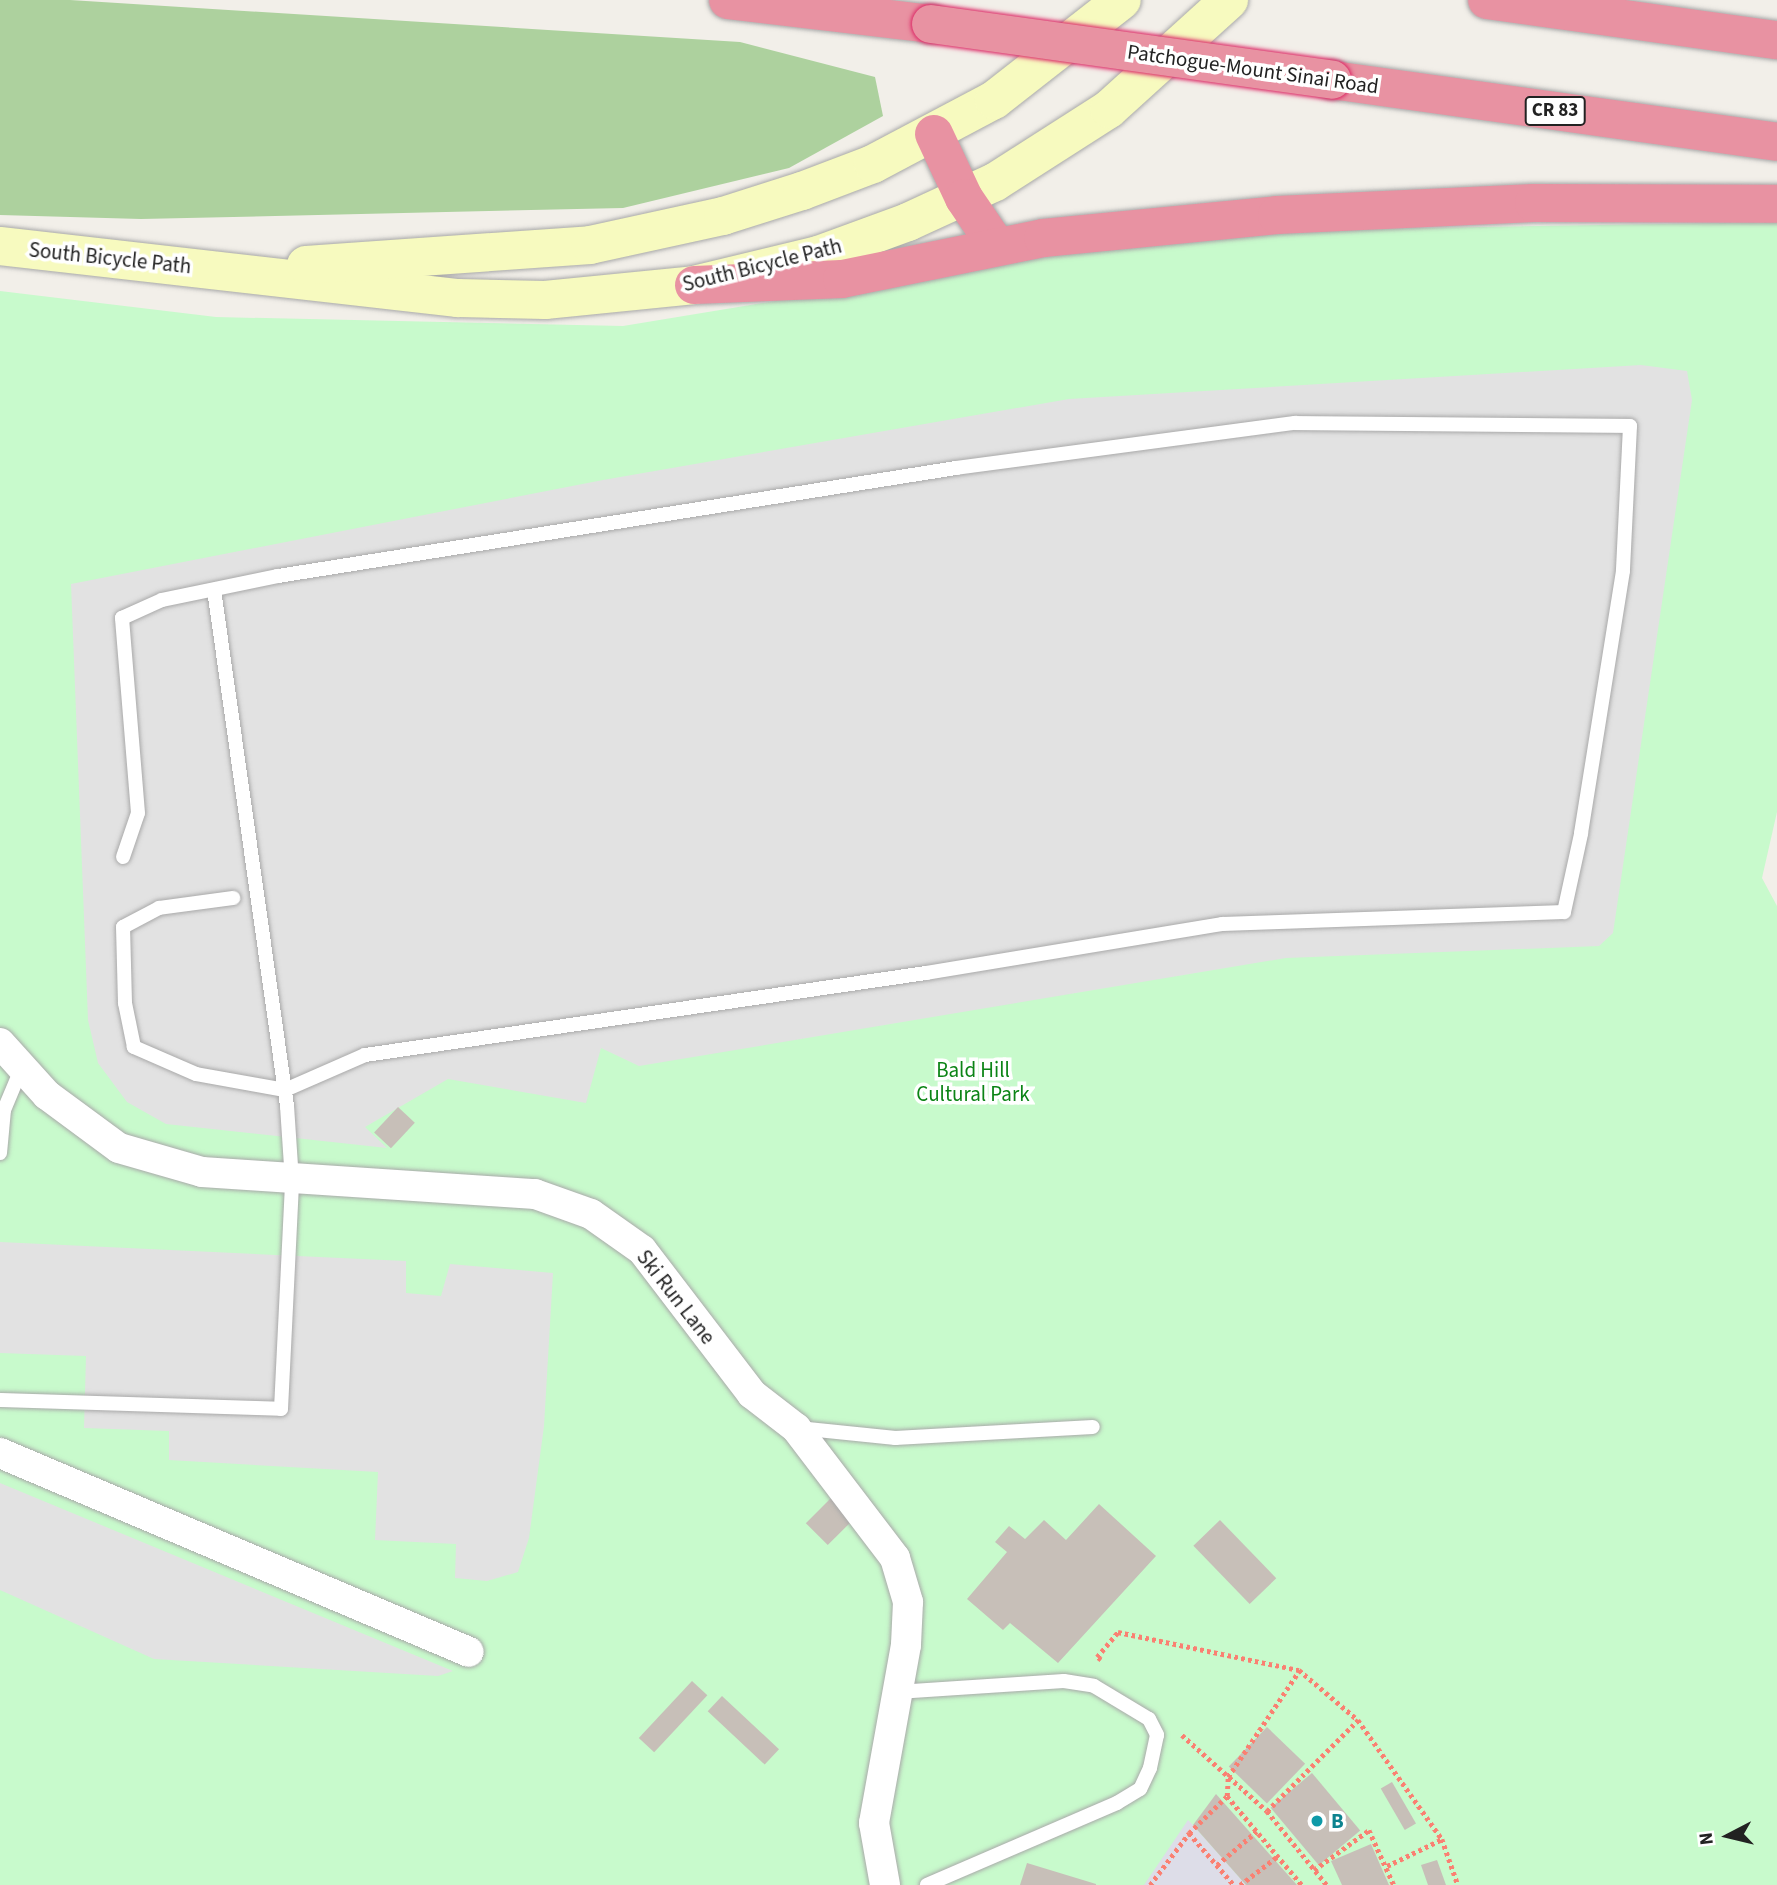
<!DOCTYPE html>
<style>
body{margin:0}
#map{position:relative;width:1777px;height:1885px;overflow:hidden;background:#f2efe9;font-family:"Source Sans 3",sans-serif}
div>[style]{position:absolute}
.forest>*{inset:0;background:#add19e}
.park>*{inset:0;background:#c8facc}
.parking>*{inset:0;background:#e2e2e2}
.plaza>*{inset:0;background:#dddde8}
.building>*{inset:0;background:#c7bfb8;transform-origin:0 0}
.path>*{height:4.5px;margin-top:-2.25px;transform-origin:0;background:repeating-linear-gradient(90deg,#fa8072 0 3.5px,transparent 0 7px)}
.roads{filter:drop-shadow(0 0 2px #a9a9a9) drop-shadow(0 0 2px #a9a9a9)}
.lane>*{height:14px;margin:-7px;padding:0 7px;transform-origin:7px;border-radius:7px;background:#fff}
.street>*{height:30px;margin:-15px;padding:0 15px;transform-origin:15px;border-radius:15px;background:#fff}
.secondary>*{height:38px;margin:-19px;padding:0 19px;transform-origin:19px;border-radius:19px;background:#f7fabf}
.highway>*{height:38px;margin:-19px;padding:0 19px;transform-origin:19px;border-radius:19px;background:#e892a2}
.bridges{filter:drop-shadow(0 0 2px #dc2a67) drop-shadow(0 0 2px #dc2a67)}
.highway-bridge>*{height:38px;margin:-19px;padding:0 19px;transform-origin:19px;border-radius:19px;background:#e892a2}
.dots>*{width:19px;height:19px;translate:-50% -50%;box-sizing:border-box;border:4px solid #fff;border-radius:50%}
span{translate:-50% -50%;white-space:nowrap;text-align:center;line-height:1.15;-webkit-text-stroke:7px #fff;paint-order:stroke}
.shield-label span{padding:2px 5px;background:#fff;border:2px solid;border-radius:5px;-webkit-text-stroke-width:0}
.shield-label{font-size:19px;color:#222;font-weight:700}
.street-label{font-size:21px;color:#222}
.park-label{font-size:21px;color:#0c8416}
.culture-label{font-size:21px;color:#0d838f;font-weight:700}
.left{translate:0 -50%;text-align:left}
.north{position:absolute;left:1693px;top:1801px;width:70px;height:70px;-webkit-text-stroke:5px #fff;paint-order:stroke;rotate:263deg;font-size:19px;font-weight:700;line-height:28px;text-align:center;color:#222}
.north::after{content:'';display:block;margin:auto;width:24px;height:32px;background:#222;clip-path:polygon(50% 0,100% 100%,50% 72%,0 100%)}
</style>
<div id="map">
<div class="forest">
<div style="clip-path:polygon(0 0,70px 0,740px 42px,875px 77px,883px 116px,789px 168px,623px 208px,141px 219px,0 215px)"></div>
</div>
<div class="park">
<div style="clip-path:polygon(1777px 222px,1777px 812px,1762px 878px,1777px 906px,1777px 1885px,0 1885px,0 291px,216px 317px,623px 326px,1012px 262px,1234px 231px)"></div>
</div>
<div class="parking">
<div style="clip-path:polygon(1641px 365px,1687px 371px,1692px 400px,1613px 933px,1599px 946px,1286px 958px,639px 1066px,601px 1048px,586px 1103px,448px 1079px,365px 1127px,387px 1148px,166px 1124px,127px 1102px,98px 1063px,88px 1020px,71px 584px,603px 480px,1069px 399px)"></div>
<div style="clip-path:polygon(0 1242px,406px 1261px,406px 1293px,441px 1296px,450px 1264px,553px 1273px,544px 1426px,529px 1538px,518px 1572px,487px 1581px,455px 1578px,456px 1544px,375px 1540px,378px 1472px,169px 1460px,169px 1431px,84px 1428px,86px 1356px,0 1353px)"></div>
<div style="clip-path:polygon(0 1483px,453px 1671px,438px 1676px,154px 1659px,0 1590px)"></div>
</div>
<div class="plaza">
<div style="clip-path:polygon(1188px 1820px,1193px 1825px,1246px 1885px,1144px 1885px)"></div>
</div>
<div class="building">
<div style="left:398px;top:1107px;width:23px;height:35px;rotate:43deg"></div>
<div style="left:832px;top:1497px;width:31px;height:37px;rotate:45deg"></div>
<div style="clip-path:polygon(1099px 1504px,1156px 1556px,1058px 1663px,1010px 1623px,1003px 1630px,967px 1599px,1007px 1552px,995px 1542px,1009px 1526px,1025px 1539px,1044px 1520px,1066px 1540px)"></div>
<div style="left:1220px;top:1520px;width:81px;height:37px;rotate:46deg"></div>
<div style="left:692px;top:1681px;width:21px;height:78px;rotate:43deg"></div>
<div style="left:722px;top:1696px;width:78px;height:21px;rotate:43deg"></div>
<div style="left:1267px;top:1727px;width:53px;height:55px;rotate:44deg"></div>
<div style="left:1312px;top:1773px;width:75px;height:54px;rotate:50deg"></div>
<div style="left:1392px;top:1782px;width:48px;height:13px;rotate:60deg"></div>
<div style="clip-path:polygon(1216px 1794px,1297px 1885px,1246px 1885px,1193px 1825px)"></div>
<div style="clip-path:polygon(1371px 1844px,1389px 1885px,1342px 1885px,1331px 1861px)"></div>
<div style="clip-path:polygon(1437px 1860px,1446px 1885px,1428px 1885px,1421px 1865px)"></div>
<div style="clip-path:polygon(1027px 1863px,1096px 1884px,1096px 1885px,1020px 1885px)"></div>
</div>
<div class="path">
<div style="left:1101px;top:1660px;width:5px;rotate:-143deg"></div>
<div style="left:1097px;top:1657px;width:33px;rotate:-50deg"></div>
<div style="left:1118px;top:1632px;width:185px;rotate:11.9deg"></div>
<div style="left:1299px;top:1670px;width:77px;rotate:40.3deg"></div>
<div style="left:1358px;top:1720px;width:146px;rotate:54.8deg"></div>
<div style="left:1442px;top:1839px;width:49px;rotate:70.8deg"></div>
<div style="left:1182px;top:1735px;width:114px;rotate:41.8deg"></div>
<div style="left:1267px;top:1811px;width:95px;rotate:51deg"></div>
<div style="left:1227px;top:1796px;width:116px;rotate:49.9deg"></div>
<div style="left:1267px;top:1811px;width:129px;rotate:-45deg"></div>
<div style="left:1189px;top:1833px;width:69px;rotate:49.1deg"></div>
<div style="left:1217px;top:1865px;width:52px;rotate:-40.4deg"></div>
<div style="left:1387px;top:1866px;width:61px;rotate:-26.1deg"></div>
<div style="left:1314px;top:1870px;width:68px;rotate:-36deg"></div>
<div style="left:1369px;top:1830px;width:60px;rotate:65.6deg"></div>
<div style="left:1150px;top:1885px;width:65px;rotate:-53.1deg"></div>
<div style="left:1189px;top:1833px;width:53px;rotate:-44.2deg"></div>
<div style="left:1227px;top:1796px;width:19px;rotate:-87deg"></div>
<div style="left:1228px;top:1777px;width:128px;rotate:-56.2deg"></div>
<div style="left:1240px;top:1885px;width:48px;rotate:-37.3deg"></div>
</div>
<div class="roads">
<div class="lane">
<div style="left:123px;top:857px;width:46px;rotate:-71.2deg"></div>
<div style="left:138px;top:813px;width:196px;rotate:-94.7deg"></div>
<div style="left:122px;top:618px;width:44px;rotate:-24.2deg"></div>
<div style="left:162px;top:600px;width:118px;rotate:-11.7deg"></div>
<div style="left:278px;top:576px;width:687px;rotate:-9.05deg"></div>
<div style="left:956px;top:468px;width:342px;rotate:-7.6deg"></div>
<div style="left:1295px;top:423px;width:335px;rotate:0.5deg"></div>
<div style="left:1630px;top:426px;width:145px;rotate:92.8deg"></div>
<div style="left:1623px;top:571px;width:266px;rotate:99.1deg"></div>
<div style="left:1581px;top:834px;width:80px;rotate:102.3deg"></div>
<div style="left:1564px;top:912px;width:342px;rotate:178deg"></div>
<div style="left:1222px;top:924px;width:300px;rotate:170.6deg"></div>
<div style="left:926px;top:973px;width:567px;rotate:171.68deg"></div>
<div style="left:365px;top:1055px;width:87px;rotate:156.4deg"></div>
<div style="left:285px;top:1090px;width:90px;rotate:-169.8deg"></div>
<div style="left:196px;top:1074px;width:68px;rotate:-156.5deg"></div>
<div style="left:134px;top:1047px;width:45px;rotate:-101.6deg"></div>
<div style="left:125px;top:1003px;width:76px;rotate:-91.5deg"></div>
<div style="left:123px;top:927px;width:41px;rotate:-27.8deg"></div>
<div style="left:159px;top:908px;width:75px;rotate:-7.7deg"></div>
<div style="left:0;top:1153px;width:43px;rotate:-84.7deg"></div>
<div style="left:4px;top:1110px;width:47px;rotate:-67.3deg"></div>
<div style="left:0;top:1400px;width:281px;rotate:1.8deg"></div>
<div style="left:281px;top:1409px;width:228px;rotate:-87.2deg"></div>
<div style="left:292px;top:1181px;width:75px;rotate:-93.8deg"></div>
<div style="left:287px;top:1106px;width:521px;rotate:-98.05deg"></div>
<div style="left:798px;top:1428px;width:98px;rotate:5.9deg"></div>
<div style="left:895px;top:1438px;width:198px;rotate:-3.2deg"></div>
<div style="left:897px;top:1692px;width:167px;rotate:-3.8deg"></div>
<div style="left:1064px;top:1681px;width:30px;rotate:9deg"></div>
<div style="left:1094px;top:1686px;width:64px;rotate:31deg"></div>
<div style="left:1149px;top:1719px;width:18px;rotate:63deg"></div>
<div style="left:1157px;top:1735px;width:34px;rotate:102deg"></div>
<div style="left:1150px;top:1768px;width:23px;rotate:115deg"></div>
<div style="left:1140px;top:1789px;width:27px;rotate:149deg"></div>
<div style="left:1117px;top:1803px;width:207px;rotate:156.7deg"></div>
</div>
<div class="street">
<div style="left:0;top:1043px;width:70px;rotate:47.9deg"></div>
<div style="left:47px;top:1095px;width:89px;rotate:36.4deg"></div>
<div style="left:119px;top:1148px;width:86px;rotate:16.1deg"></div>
<div style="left:202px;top:1172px;width:334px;rotate:3.8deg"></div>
<div style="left:535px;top:1194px;width:59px;rotate:19.7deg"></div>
<div style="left:591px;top:1214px;width:62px;rotate:35.2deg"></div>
<div style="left:642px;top:1250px;width:181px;rotate:52.6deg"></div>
<div style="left:752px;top:1394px;width:56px;rotate:37.7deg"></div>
<div style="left:796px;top:1428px;width:163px;rotate:52.7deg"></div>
<div style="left:895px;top:1558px;width:46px;rotate:73.5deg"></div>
<div style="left:908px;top:1602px;width:43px;rotate:92.7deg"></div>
<div style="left:906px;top:1645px;width:181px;rotate:100.2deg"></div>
<div style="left:874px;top:1823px;width:63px;rotate:79.9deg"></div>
<div style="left:0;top:1453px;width:509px;rotate:22.99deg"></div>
</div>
<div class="secondary">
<div style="left:0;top:246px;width:461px;rotate:6.5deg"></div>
<div style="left:458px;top:298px;width:87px;rotate:1.3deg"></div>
<div style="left:545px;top:300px;width:150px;rotate:-5.7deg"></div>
<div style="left:694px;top:285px;width:128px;rotate:-13.6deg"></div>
<div style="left:818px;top:255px;width:96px;rotate:-20.1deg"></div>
<div style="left:908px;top:222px;width:96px;rotate:-24.7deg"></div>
<div style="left:995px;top:182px;width:135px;rotate:-32.6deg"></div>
<div style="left:1109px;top:109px;width:162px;rotate:-42.2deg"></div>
<div style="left:306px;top:265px;width:285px;rotate:-4deg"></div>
<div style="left:590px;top:245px;width:136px;rotate:-12.3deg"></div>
<div style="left:723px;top:216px;width:83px;rotate:-17.6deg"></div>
<div style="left:802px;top:191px;width:76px;rotate:-20.8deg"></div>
<div style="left:873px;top:164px;width:137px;rotate:-27.9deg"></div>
<div style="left:994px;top:100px;width:162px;rotate:-38deg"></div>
</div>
<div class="highway">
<div style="left:728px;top:0;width:204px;rotate:6.7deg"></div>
<div style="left:1487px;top:0;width:293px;rotate:7.9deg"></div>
<div style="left:1332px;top:80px;width:449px;rotate:7.9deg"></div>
<div style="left:934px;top:134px;width:71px;rotate:64.9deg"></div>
<div style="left:964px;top:198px;width:57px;rotate:55.8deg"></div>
<div style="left:694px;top:285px;width:148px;rotate:-2.3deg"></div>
<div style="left:842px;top:279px;width:205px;rotate:-11.5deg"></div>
<div style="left:1043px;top:238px;width:235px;rotate:-5.6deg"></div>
<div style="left:1277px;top:215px;width:257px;rotate:-2.7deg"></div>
<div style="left:1534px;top:203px;width:243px;rotate:0.2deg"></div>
</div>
</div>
<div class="bridges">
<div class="highway-bridge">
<div style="left:931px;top:24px;width:405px;rotate:7.9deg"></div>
</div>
</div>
<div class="dots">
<div style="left:1317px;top:1821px;background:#0f9aa8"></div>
</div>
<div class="shield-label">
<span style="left:1555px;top:111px">CR 83</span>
</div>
<div class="street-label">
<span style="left:1253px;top:69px;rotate:8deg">Patchogue-Mount Sinai Road</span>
<span style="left:110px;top:258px;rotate:6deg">South Bicycle Path</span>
<span style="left:762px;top:265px;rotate:-14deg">South Bicycle Path</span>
<span style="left:676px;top:1297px;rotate:52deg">Ski Run Lane</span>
</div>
<div class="park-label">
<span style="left:973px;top:1082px">Bald Hill<br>Cultural Park</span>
</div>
<div class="culture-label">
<span class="left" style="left:1331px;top:1821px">B</span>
</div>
<div class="north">N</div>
</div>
